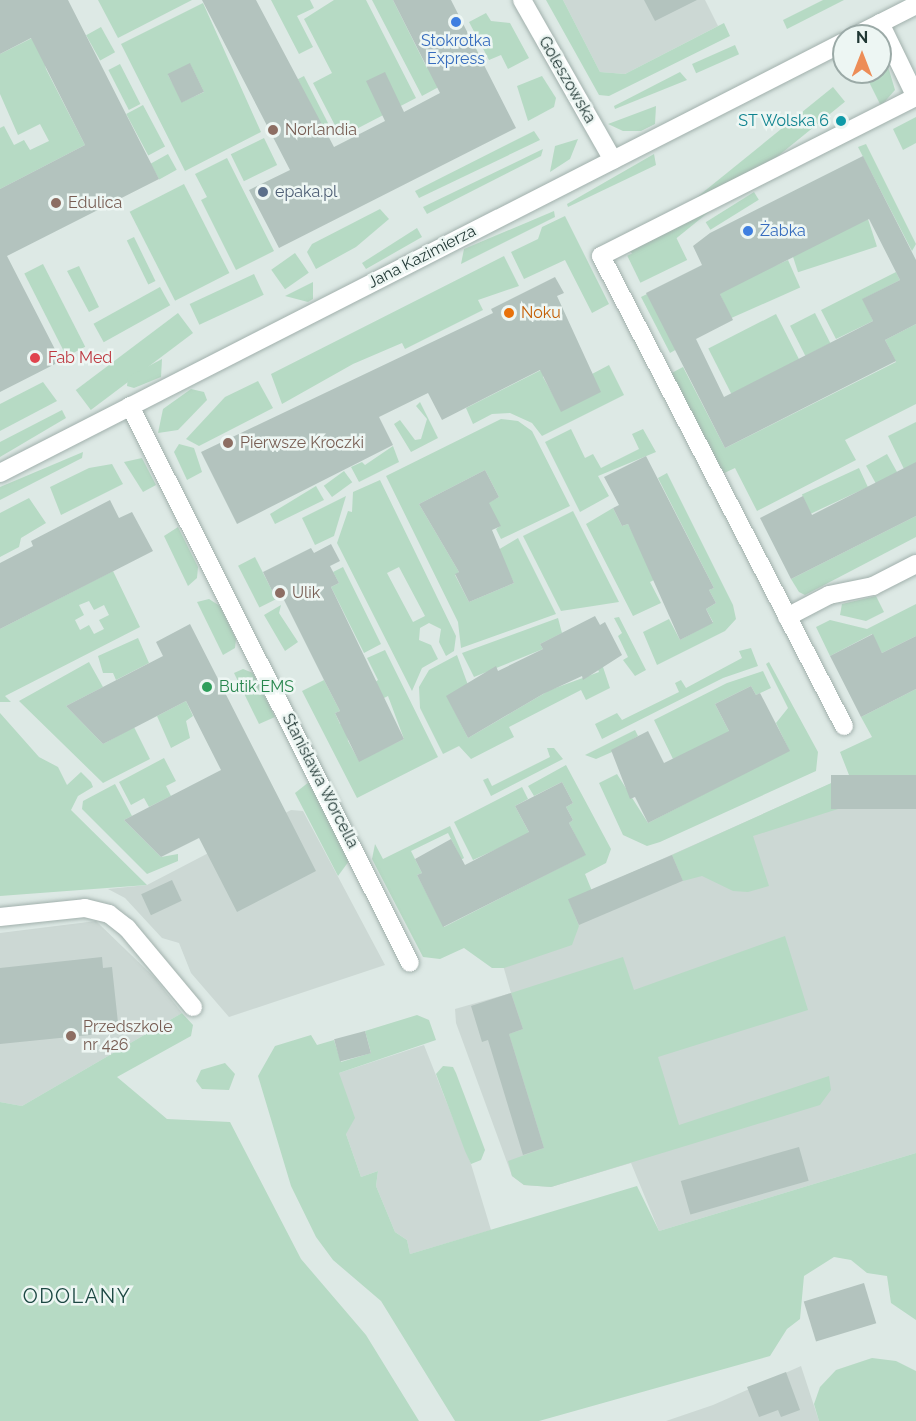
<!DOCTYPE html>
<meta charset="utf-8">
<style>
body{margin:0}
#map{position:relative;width:916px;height:1421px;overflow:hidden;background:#dde9e5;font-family:Raleway,sans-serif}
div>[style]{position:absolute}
.built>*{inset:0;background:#ccd8d4}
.green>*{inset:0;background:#b6dac4;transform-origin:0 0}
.building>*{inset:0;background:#b3c3be;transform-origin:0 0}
.roads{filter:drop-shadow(0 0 2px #a1b0ac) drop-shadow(0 0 2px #a1b0ac)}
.minor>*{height:18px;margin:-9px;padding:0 9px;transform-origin:9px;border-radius:9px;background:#fff}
.tertiary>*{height:18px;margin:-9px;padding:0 9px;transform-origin:9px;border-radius:9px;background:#fff}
.dots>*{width:16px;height:16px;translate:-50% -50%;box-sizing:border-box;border:3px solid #edf6f3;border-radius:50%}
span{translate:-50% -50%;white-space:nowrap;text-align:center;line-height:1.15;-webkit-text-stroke:5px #edf6f3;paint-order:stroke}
.shop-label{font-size:16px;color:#366cbe}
.left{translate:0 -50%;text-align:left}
.street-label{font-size:16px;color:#203734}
.culture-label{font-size:16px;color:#0d838f}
.right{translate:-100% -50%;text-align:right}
.education-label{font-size:16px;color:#785e54}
.service-label{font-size:16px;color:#4e5e75}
.food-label{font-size:16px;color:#c56008}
.health-label{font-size:16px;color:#be3a42}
.leisure-label{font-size:16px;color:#27864d}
.quarter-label{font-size:20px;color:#1d4843;letter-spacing:1.5px}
.north{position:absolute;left:832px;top:24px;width:60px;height:60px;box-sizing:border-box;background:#edf6f3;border:2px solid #9baaa7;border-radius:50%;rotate:0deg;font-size:16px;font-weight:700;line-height:24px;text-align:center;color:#203734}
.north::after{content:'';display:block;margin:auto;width:21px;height:27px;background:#ed8d57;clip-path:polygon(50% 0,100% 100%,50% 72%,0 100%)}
</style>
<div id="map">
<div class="built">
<div style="clip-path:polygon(563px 0,705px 0,718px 26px,625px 74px,600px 72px)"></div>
<div style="clip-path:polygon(916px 759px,916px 1153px,659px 1231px,631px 1163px,551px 1187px,524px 1185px,512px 1176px,456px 1023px,455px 1009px,511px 993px,494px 934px,850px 775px)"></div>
<div style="clip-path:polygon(291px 810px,303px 811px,385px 965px,229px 1017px,191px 973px,179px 943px,162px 938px,125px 898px,108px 889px,147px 885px)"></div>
<div style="clip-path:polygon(96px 921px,155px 978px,182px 1013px,22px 1106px,0 1102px,0 933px)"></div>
<div style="clip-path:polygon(424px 1045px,471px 1164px,491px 1230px,410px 1254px,407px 1240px,395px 1232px,376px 1186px,378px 1171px,361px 1177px,346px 1134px,339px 1073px)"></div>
<div style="clip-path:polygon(801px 1366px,819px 1421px,666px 1421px,713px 1405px)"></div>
</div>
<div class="green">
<div style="clip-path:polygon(98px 0,192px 0,118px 38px)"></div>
<div style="clip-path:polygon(271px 0,310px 0,314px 8px,297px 16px,313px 47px,299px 54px)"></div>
<div style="clip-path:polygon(334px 0,366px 0,416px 98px,341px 137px,313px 83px,332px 73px,304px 19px)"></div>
<div style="clip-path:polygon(372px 0,393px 0,427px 68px,474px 44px,483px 63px,422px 96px)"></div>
<div style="clip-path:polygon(546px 0,563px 0,600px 72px,625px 74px,724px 23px,730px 36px,609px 96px,599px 95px)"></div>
<div style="clip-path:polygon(823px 0,844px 0,787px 29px,783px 20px)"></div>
<div style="clip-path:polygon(evenodd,203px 3px,261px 132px,185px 171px,121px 44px,203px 3px,190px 64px,204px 92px,182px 102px,168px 75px,190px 64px)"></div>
<div style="clip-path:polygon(486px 13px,491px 21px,510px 23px,529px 58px,508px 69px,501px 55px,489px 60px,469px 22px)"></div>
<div style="left:101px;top:27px;width:29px;height:17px;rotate:61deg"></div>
<div style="clip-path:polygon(38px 35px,46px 69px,85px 145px,0 189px,0 128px,4px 126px,14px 145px,24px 140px,30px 150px,49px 141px,40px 124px,18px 135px,0 94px,0 54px)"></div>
<div style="left:735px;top:45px;width:10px;height:47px;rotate:66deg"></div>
<div style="clip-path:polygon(887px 63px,895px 90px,881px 106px,865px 74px,880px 72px)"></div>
<div style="left:120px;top:64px;width:45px;height:13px;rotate:63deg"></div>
<div style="clip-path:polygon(680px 72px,687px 80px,615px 109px,614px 106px)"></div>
<div style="left:304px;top:76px;width:66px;height:7px;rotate:63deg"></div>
<div style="clip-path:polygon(542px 76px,556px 98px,554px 107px,528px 121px,517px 86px)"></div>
<div style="left:833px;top:87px;width:19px;height:261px;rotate:51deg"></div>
<div style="left:143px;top:105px;width:47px;height:19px;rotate:62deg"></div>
<div style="clip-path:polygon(656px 106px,655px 124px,641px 131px,623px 131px,608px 124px)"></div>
<div style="clip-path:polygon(916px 117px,916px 143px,903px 150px,893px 129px)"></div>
<div style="clip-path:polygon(534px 131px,540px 140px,419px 198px,415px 191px)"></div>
<div style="left:264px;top:138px;width:30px;height:37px;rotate:64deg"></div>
<div style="clip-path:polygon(578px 139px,570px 159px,550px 172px,555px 146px)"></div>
<div style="clip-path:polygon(866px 144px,916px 244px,912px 251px,858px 147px)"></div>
<div style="clip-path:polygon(543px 149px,541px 156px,427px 214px,423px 207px)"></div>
<div style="left:168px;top:154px;width:18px;height:20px;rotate:61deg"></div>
<div style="clip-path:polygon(654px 154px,656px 165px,568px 207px,567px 204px)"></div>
<div style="clip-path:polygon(227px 158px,274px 251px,236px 270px,201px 200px,207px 197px,195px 174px)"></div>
<div style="left:184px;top:184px;width:100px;height:61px;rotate:63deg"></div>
<div style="left:754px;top:192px;width:9px;height:57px;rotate:58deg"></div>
<div style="clip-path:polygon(380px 209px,389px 219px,356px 247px,316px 269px,307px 252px,312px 244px)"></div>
<div style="clip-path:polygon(554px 211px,555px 217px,461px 264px,464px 249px)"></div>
<div style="clip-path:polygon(565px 216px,609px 304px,592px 313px,565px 260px,524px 279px,511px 252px,538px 239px,542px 227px)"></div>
<div style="left:868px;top:219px;width:29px;height:83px;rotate:72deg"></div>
<div style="clip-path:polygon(417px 228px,422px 237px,366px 269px,362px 263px)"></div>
<div style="left:674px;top:233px;width:30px;height:52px;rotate:64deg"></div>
<div style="left:134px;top:237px;width:49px;height:8px;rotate:64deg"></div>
<div style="left:295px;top:253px;width:24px;height:29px;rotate:55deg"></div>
<div style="clip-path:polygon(504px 256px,519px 286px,478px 300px,483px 310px,405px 349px,402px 343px,353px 364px,282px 404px,271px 374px)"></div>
<div style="left:788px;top:260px;width:30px;height:76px;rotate:66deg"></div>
<div style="left:43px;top:264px;width:93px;height:21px;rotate:63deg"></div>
<div style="clip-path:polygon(79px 266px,99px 307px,89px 312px,67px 271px)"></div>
<div style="clip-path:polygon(896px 272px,900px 280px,863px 299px,873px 321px,836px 339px,821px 310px)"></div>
<div style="left:254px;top:274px;width:23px;height:71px;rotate:65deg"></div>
<div style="clip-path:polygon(313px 282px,313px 299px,308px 302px,285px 296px)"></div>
<div style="left:160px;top:287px;width:21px;height:76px;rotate:61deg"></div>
<div style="clip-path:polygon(647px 294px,677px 349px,670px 353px,641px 297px)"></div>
<div style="left:178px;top:313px;width:25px;height:128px;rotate:53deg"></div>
<div style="left:815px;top:313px;width:34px;height:28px;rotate:63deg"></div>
<div style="left:776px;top:314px;width:51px;height:76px;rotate:63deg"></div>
<div style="clip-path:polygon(916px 324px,916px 404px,845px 440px,856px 460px,757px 511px,735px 468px,720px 475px,668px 375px,683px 367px,725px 448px,896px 362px,885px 340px)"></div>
<div style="clip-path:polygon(162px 359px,161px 377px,134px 388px,127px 386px,128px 377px)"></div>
<div style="clip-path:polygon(609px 365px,624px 395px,542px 436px,532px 423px,510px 413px,492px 414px,473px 424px,466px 408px,545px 368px,543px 377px,562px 411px,592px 374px)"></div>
<div style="clip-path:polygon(258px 381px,273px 408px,199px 446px,186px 439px,225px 397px)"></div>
<div style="clip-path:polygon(43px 382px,57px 401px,0 431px,0 404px)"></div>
<div style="clip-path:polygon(191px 389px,204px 392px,207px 400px,178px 430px,158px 433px,163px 409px)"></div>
<div style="clip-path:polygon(420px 402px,438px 438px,411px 452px,394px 424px,400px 420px,415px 440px,421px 439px,427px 419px,416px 406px)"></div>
<div style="clip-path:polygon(62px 410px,66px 418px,0 457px,0 442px)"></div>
<div style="clip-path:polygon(501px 419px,518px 421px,532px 431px,570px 506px,501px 539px,496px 529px,500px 526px,484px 505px,499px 497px,485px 470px,419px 504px,459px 572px,455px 575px,469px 602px,514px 583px,498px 550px,518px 538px,556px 614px,461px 648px,458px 622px,386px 476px)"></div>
<div style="clip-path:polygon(916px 422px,916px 463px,904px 469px,888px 436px)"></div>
<div style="clip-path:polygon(571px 429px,585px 458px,593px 454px,601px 468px,639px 449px,632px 434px,643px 429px,656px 452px,598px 476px,609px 496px,580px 512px,545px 442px)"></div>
<div style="clip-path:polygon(179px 444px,194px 448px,202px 472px,187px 480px,174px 452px)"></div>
<div style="clip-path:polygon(393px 446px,399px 462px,359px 482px,351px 467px,362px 462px,365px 465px)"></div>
<div style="clip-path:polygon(83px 452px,82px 458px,0 500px,0 487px)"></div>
<div style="left:887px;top:454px;width:21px;height:24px;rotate:61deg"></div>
<div style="clip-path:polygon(142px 458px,156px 485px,143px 492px,124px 462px)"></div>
<div style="clip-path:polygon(112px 464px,123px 484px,61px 515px,50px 487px,89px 468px)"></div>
<div style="left:859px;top:468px;width:21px;height:63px;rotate:65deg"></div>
<div style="left:344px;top:471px;width:14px;height:25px;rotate:54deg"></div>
<div style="clip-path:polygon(667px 473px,733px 605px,736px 619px,725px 631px,657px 665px,643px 632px,669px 619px,680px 640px,713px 622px,706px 609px,716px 603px,709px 590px,714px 588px,658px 478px)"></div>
<div style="clip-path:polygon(evenodd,380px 480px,456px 636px,454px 651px,446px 656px,439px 642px,441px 629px,429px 623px,420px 628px,419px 640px,431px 645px,438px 659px,422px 668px,412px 691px,337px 543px,348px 511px,352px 512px,353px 492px,380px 480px,399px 567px,425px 616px,413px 622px,387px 573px,399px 567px)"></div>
<div style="clip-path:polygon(316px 486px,324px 500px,275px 524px,270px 514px)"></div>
<div style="clip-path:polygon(346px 496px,334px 536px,315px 545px,302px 518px)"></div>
<div style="clip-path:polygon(29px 498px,46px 523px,21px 538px,19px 547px,0 557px,0 513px)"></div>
<div style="clip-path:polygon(613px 508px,622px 526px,628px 524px,656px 579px,650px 582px,661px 603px,633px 616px,586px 524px)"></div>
<div style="clip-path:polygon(573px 511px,619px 602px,561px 611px,523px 536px)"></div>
<div style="clip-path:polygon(916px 516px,916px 537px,805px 595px,799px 592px,791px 579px)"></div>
<div style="clip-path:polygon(178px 527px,198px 567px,197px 578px,188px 586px,164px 536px)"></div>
<div style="left:255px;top:557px;width:47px;height:19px;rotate:63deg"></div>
<div style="clip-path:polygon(343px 567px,381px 644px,364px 653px,331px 587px,339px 583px,333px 572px)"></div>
<div style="clip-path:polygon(evenodd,113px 571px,140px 627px,5px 696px,11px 702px,0 702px,0 629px,113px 571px,89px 601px,94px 610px,104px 605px,109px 615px,99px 620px,104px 629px,94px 634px,89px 625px,80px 630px,75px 620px,84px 615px,79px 605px,89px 601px)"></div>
<div style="clip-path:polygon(876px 596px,884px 612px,866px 621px,840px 615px,842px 604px)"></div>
<div style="clip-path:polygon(209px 599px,220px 606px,236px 639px,235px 648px,223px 655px,197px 602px)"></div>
<div style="clip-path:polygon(916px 604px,916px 636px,882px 653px,872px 634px,830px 656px,816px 627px,830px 620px,867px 629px)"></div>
<div style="clip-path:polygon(281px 605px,279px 613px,298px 642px,285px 651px,264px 615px)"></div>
<div style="clip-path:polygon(619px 617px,646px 670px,635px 676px,623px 660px,628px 657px,618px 636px,622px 633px,614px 618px)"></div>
<div style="clip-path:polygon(558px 618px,562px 633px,540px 644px,543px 649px,474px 677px,462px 653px)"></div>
<div style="clip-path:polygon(138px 638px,149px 663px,116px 680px,113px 673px,103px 673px,98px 656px)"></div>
<div style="clip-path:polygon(751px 648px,758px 666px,723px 678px,602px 739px,595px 724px,617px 713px,622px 720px,679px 692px,675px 683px,681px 680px,686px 688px,742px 658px,739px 651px)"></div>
<div style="clip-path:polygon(385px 650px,438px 757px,357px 798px,302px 691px,324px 680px,340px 711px,335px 713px,340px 724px,346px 722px,348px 741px,359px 761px,404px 739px,388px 696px,382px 699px,374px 683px,378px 680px,367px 658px)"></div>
<div style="clip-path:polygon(457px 655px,468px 685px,447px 696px,468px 738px,550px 690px,599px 672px,597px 667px,603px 667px,610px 688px,586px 700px,581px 690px,509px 727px,514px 737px,471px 759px,459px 746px,443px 754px,420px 708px,419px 687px,429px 670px)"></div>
<div style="clip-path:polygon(89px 662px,103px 687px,66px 706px,103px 744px,134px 727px,150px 759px,103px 783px,19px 701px)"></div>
<div style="clip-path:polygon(769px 662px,818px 752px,816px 771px,660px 842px,647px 846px,623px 835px,599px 783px,617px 774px,648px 823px,789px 750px,776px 723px,788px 708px,766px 664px)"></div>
<div style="clip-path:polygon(243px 669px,253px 673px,275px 717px,259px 724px,234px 673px)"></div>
<div style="clip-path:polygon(763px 671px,771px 688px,756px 695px,751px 686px,715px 704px,730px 733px,673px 759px,654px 720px,727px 683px)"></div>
<div style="clip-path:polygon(916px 689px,916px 775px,835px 799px,838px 809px,753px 836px,769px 886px,748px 892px,733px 891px,702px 876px,683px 881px,672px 855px,849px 775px,840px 752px,872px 737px,861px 717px)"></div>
<div style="clip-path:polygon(186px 701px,193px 716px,186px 721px,190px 738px,171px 748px,157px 716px)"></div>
<div style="clip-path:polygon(0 713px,39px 757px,58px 767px,67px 785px,81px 772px,91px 782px,93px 787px,78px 796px,71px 810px,147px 885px,0 896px)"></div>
<div style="clip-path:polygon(635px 730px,638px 736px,612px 752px,596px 759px,585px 755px)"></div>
<div style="clip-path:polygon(547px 748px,554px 748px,563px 759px,491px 796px,483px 780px,488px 778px,492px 786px,550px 757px)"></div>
<div style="clip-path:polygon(164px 758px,176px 781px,166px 786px,171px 796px,149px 807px,144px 798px,131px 805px,119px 782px)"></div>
<div style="clip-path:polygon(566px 765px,611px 849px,606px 863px,585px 874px,592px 891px,569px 901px,579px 926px,572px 945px,504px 968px,492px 968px,464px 948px,440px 959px,423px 957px,372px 859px,375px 844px,383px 859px,450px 826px,464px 858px,457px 862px,459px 855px,448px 833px,411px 851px,422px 873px,417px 875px,444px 927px,585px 855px,569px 823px,573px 820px,566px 807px,573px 803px,562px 782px,534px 796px,528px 786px)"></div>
<div style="clip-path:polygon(309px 782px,349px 861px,338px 876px,295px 793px)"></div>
<div style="clip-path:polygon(115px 784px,132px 816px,124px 820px,161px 857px,178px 854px,178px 861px,147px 874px,82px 809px,83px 801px)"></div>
<div style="clip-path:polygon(522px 787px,528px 799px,515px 806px,530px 834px,473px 860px,454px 822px)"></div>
<div style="clip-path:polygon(785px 936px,808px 1010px,658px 1057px,679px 1125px,829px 1076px,831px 1090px,820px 1105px,551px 1187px,524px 1185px,512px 1176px,508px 1161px,544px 1148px,509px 1034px,523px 1029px,511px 993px,623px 957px,634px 990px)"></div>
<div style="clip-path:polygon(182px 1013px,193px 1025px,191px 1036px,117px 1077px,167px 1119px,230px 1122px,301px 1259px,366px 1335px,419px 1421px,0 1421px,0 1102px,22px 1106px)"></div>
<div style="clip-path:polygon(417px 1015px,429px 1020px,436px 1040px,339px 1073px,355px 1118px,346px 1134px,361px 1177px,378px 1171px,376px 1186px,395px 1232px,407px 1240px,410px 1254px,637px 1186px,659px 1231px,916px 1153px,916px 1320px,891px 1303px,887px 1276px,867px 1273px,851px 1260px,834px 1257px,804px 1276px,800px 1319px,787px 1329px,770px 1356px,539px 1421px,455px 1421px,381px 1301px,333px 1260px,316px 1237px,291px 1186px,258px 1076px,275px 1046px,311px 1035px,317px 1045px,334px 1040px,341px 1062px,371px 1053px,365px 1031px)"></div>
<div style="clip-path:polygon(225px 1063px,235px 1074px,229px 1090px,202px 1089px,196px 1081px,201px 1070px)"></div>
<div style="clip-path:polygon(443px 1066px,453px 1067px,456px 1073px,485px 1150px,481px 1160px,471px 1164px,465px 1151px,436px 1074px)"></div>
<div style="clip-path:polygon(872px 1358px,896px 1361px,916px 1371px,916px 1421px,819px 1421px,814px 1404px,820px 1387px,836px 1370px)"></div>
</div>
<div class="building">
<div style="clip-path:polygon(0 0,68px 0,159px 179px,7px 256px,61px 361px,0 392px,0 189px,85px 145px,31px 38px,0 54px)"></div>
<div style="clip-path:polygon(202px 0,256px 0,334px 147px,385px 121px,366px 81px,385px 72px,404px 112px,440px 93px,393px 0,451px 0,516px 128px,279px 248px,249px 190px,290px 170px)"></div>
<div style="clip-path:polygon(644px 0,697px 0,655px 21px)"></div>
<div style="left:190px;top:63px;width:32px;height:25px;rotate:64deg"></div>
<div style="clip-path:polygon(evenodd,863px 156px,916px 260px,916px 324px,885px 340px,896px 361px,725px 448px,646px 293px,702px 265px,693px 246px,710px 233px,863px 156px,869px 219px,900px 280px,862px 299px,873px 321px,724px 397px,696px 339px,733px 320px,720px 294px,869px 219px)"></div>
<div style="clip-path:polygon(555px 277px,564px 293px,557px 296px,601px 392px,561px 412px,540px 370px,442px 420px,428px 393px,379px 417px,393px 445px,237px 524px,201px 452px,493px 313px,491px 309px)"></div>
<div style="clip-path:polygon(646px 456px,714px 588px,709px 590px,716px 603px,706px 609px,713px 623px,680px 640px,628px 524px,622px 526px,613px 508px,619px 505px,604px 477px)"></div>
<div style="clip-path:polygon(916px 462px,916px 516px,791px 579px,760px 518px,803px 496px,812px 515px)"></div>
<div style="clip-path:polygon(485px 470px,499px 497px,489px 503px,501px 526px,492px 530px,514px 583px,469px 602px,455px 574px,459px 572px,419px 504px)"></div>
<div style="clip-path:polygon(110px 500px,119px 518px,132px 512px,153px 551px,0 629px,0 563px,33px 546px,31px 541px)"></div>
<div style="clip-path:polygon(331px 544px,340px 561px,330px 566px,339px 583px,331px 587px,404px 739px,359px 762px,335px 713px,340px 711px,324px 680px,282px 596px,276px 599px,263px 572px,311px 548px,314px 553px)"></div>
<div style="clip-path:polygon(595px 616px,600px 625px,605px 622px,622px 655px,583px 680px,582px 676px,543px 694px,468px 738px,446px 696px,496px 666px,498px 671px,543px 649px,540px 644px)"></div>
<div style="clip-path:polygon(190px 624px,316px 871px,237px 912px,199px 838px,161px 857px,124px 820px,221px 770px,186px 701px,103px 744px,66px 706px,163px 656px,156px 642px)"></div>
<div style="clip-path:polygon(873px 634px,882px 653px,916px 636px,916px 689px,861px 717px,830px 656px)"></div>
<div style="clip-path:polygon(751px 686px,756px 695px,760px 693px,790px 751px,648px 823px,635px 797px,630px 799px,611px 750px,648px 731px,664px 763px,729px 731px,715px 704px)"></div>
<div style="left:916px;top:775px;width:34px;height:85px;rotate:90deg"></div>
<div style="clip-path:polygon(562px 782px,573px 803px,566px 807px,573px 820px,569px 823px,586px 855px,443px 927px,417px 875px,422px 873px,415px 859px,451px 839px,465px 865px,529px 832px,515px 806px)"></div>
<div style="left:672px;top:855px;width:28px;height:113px;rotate:67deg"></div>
<div style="left:172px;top:880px;width:23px;height:34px;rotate:65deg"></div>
<div style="clip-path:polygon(102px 957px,103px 968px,112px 967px,119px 1032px,0 1044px,0 968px)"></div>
<div style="clip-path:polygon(511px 993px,523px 1029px,509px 1034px,544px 1148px,523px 1155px,488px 1040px,482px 1042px,471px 1006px)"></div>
<div style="left:365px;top:1031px;width:23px;height:32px;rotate:75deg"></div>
<div style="left:799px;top:1147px;width:35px;height:123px;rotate:74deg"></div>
<div style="left:864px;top:1283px;width:42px;height:63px;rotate:73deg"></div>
<div style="clip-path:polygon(786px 1372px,800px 1410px,781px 1417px,778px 1410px,759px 1417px,747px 1387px)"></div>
</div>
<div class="roads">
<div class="minor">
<div style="left:522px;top:0;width:184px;rotate:60.4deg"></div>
<div style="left:880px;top:23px;width:82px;rotate:64.1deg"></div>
<div style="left:130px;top:406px;width:623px;rotate:63.31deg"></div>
<div style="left:787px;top:617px;width:47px;rotate:-27.6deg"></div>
<div style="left:829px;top:595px;width:45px;rotate:-11.6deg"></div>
<div style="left:873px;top:586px;width:48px;rotate:-27.1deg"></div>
<div style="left:844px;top:726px;width:529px;rotate:-117.34deg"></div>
<div style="left:601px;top:256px;width:353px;rotate:-26.8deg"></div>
<div style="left:0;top:917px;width:85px;rotate:-6deg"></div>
<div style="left:85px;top:908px;width:25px;rotate:14deg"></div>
<div style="left:109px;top:914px;width:23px;rotate:38deg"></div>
<div style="left:127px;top:928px;width:103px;rotate:50.1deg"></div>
</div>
<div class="tertiary">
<div style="left:855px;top:36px;width:68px;rotate:-26.9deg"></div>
<div style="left:0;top:473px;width:948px;rotate:-27.05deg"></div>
</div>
</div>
<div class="dots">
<div style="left:456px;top:22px;background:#3f7fe0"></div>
<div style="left:841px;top:121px;background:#0f9aa8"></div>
<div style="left:273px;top:130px;background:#8d6e63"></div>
<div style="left:263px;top:192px;background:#5c6f8a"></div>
<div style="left:56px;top:203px;background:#8d6e63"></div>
<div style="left:748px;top:231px;background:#3f7fe0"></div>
<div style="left:509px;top:313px;background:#e8710a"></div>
<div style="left:35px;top:358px;background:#e0444e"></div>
<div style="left:228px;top:443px;background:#8d6e63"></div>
<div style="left:280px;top:593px;background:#8d6e63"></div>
<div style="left:207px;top:687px;background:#2e9e5b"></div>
<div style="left:71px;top:1036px;background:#8d6e63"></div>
</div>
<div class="shop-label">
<span style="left:456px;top:50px">Stokrotka<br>Express</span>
<span class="left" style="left:760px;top:231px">Żabka</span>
</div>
<div class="street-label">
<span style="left:567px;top:80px;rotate:60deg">Goleszowska</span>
<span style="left:422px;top:257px;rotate:-27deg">Jana Kazimierza</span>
<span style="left:320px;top:781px;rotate:63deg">Stanisława Worcella</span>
</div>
<div class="culture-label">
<span class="right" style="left:829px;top:121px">ST Wolska 6</span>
</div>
<div class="education-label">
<span class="left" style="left:285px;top:130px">Norlandia</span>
<span class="left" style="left:68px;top:203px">Edulica</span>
<span class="left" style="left:240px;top:443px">Pierwsze Kroczki</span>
<span class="left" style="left:292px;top:593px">Ulik</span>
<span class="left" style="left:83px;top:1036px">Przedszkole<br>nr 426</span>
</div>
<div class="service-label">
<span class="left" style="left:275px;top:192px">epaka.pl</span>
</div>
<div class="food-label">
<span class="left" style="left:521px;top:313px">Noku</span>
</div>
<div class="health-label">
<span class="left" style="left:48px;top:358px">Fab Med</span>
</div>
<div class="leisure-label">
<span class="left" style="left:219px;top:687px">Butik EMS</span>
</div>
<div class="quarter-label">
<span style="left:77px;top:1296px">ODOLANY</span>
</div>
<div class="north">N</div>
</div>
